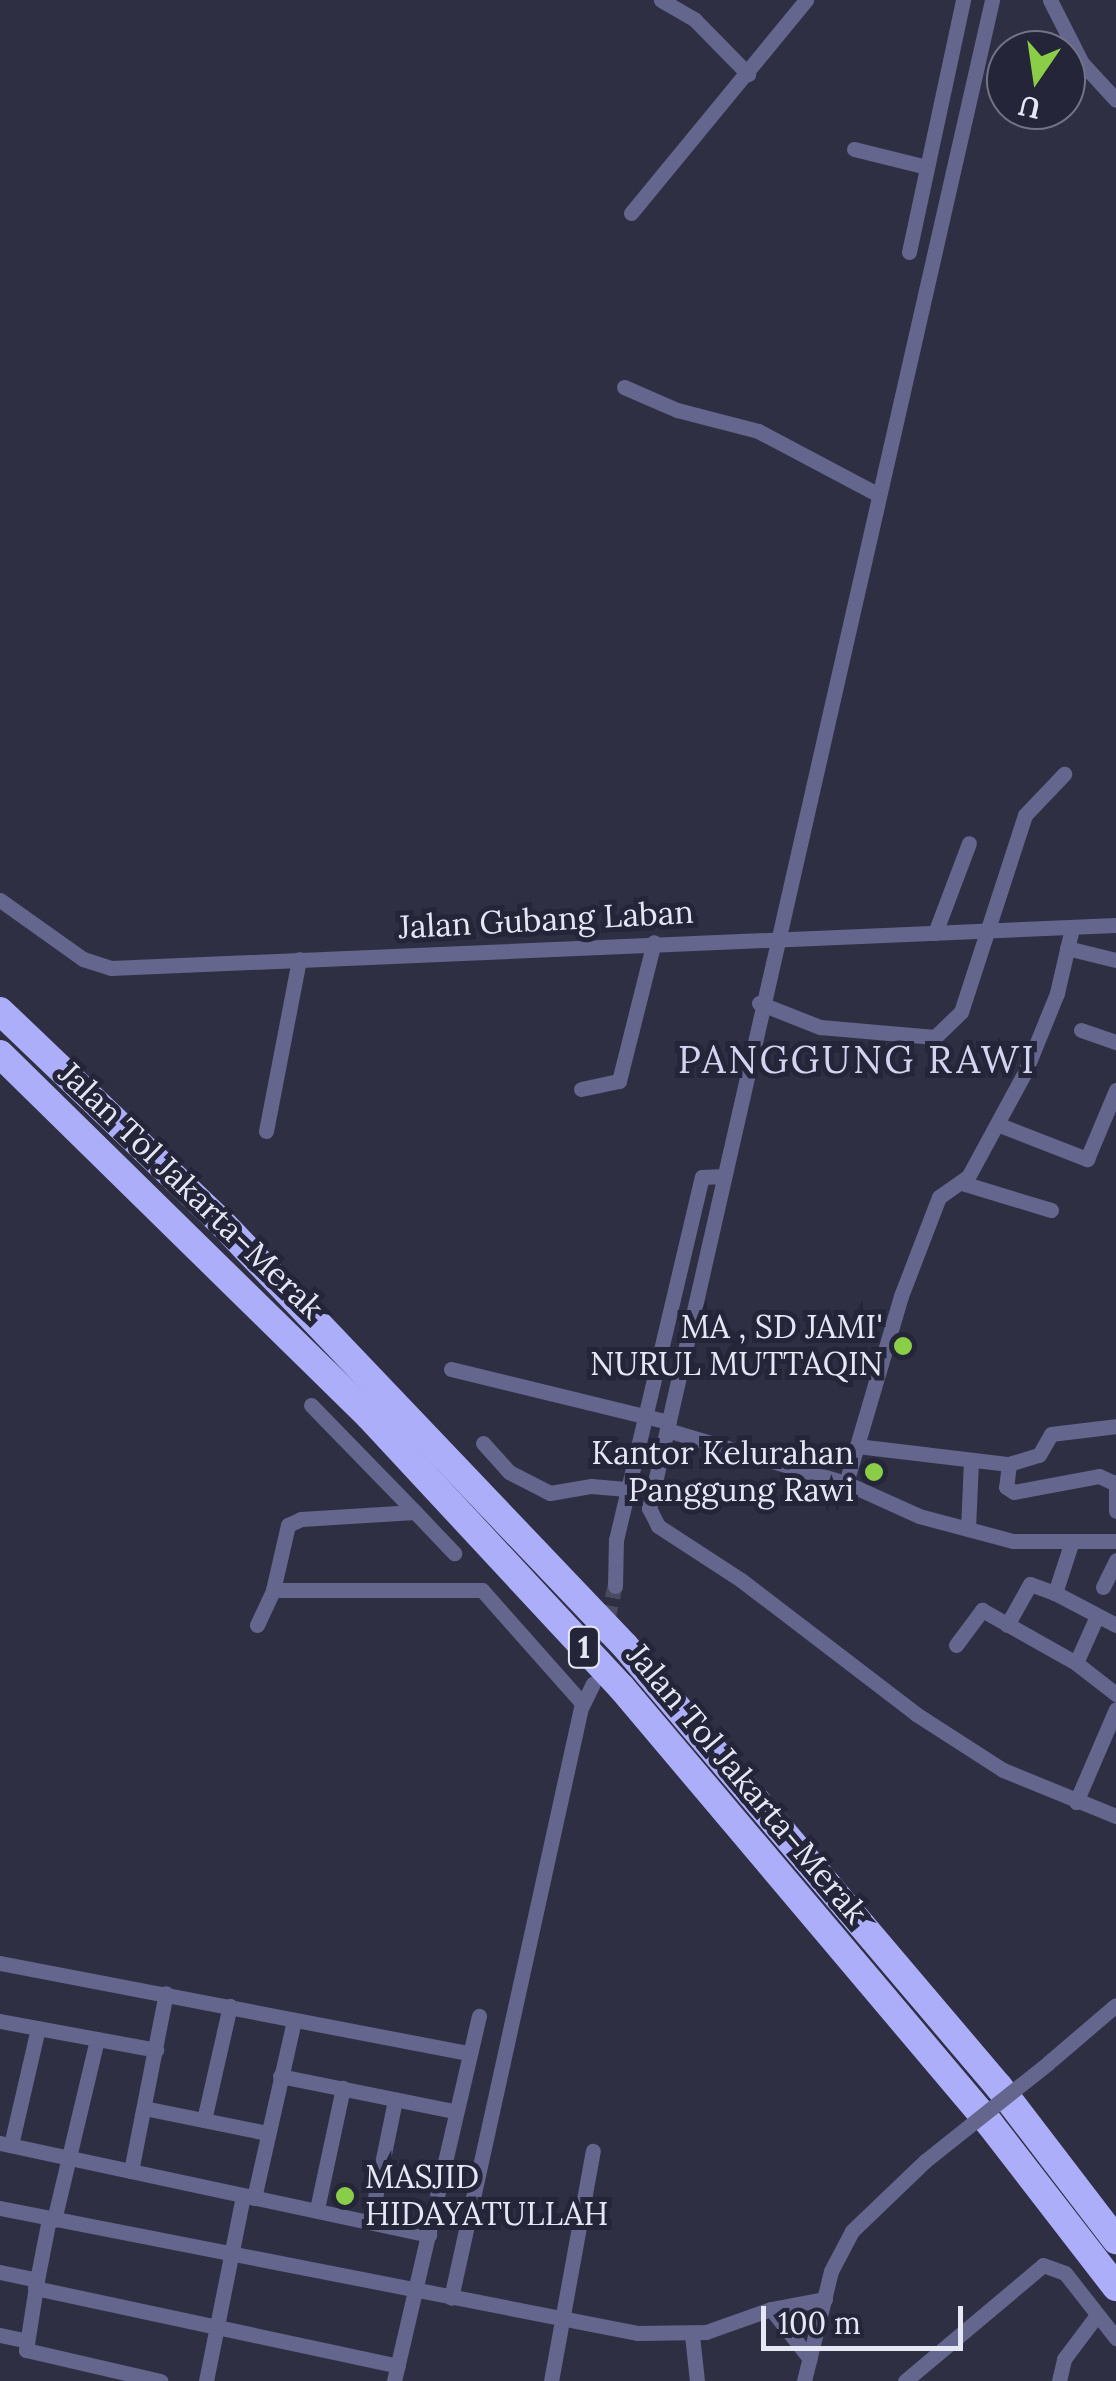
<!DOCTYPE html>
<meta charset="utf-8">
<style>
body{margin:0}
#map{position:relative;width:1116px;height:2381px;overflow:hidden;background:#2f2f44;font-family:Lora,serif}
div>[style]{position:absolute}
.street-tunnel>*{height:15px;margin-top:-7.5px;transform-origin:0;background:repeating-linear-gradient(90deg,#4a4b5f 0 15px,transparent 0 23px)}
.street>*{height:15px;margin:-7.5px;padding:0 7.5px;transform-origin:7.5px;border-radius:7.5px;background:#64668d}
.highway>*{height:28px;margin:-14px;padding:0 14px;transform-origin:14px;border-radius:14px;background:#acaefa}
.street-bridge>*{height:15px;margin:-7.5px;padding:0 7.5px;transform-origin:7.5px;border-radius:7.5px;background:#64668d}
.dots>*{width:28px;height:28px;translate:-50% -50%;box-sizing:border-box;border:5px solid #25253a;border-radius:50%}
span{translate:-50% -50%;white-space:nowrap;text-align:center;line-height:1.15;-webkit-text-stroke:10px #25253a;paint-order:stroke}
.shield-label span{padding:2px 8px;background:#25253a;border:2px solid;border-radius:8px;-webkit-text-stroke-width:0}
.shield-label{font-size:30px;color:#e6e7f5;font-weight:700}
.street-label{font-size:32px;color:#e6e7f5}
.poi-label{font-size:32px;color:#e6e7f5}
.right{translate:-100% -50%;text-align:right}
.left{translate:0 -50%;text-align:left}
.quarter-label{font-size:38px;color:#d3d5f0;letter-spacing:2.5px}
.north{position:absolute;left:986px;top:30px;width:100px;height:100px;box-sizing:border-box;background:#25253a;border:2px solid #727385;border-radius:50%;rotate:193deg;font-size:28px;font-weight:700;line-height:40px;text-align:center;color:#e6e7f5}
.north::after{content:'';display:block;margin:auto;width:35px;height:45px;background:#8ace48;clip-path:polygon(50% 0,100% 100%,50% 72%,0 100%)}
.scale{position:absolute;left:761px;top:2306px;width:202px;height:45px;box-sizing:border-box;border:5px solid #e6e7f5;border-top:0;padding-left:12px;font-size:30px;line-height:35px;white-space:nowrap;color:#e6e7f5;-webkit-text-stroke:8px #25253a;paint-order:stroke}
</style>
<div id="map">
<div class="street-tunnel">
<div style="left:598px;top:1665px;width:81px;rotate:-77.9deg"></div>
</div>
<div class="street">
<div style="left:661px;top:0;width:39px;rotate:30deg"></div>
<div style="left:695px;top:20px;width:76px;rotate:45.5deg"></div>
<div style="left:992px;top:0;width:1547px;rotate:102.81deg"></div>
<div style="left:649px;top:1508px;width:20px;rotate:63deg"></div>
<div style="left:658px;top:1526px;width:99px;rotate:33deg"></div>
<div style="left:741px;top:1580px;width:220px;rotate:37.4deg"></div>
<div style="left:916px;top:1714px;width:103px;rotate:32.8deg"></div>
<div style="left:1003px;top:1770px;width:122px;rotate:22.2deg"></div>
<div style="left:1050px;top:0;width:71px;rotate:63.1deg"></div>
<div style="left:1082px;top:63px;width:50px;rotate:47.4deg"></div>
<div style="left:854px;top:149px;width:75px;rotate:13.9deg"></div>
<div style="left:631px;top:213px;width:276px;rotate:-50.6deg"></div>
<div style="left:909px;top:252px;width:258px;rotate:-77.9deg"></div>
<div style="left:624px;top:387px;width:58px;rotate:23.5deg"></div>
<div style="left:677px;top:410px;width:84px;rotate:14.5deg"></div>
<div style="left:758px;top:431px;width:135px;rotate:27.9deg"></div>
<div style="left:0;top:900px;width:102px;rotate:35.4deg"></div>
<div style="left:83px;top:959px;width:29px;rotate:18deg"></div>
<div style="left:111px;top:968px;width:1006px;rotate:-2.45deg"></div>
<div style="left:935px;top:933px;width:96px;rotate:-69.3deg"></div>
<div style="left:1067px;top:948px;width:50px;rotate:13.8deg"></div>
<div style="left:759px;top:1003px;width:66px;rotate:21.5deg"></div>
<div style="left:820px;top:1027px;width:115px;rotate:5deg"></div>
<div style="left:935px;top:1037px;width:36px;rotate:-44deg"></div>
<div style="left:961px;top:1012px;width:207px;rotate:-72deg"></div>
<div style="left:1025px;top:815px;width:57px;rotate:-46.4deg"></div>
<div style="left:1081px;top:1030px;width:37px;rotate:19deg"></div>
<div style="left:581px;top:1089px;width:39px;rotate:-12deg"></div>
<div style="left:619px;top:1081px;width:143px;rotate:-75.9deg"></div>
<div style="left:997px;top:1124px;width:97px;rotate:21.3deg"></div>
<div style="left:1087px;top:1159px;width:75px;rotate:-67.2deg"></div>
<div style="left:266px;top:1131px;width:175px;rotate:-79.1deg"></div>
<div style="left:962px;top:1183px;width:93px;rotate:16.9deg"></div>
<div style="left:451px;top:1369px;width:224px;rotate:13.7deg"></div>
<div style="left:311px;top:1405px;width:149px;rotate:45.8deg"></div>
<div style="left:667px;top:1430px;width:187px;rotate:16.5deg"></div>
<div style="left:846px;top:1483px;width:195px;rotate:-73.6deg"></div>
<div style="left:901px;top:1296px;width:106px;rotate:-69deg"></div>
<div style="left:939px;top:1197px;width:35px;rotate:-35deg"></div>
<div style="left:968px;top:1177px;width:119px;rotate:-61.5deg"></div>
<div style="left:1025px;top:1072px;width:85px;rotate:-67.9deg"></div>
<div style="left:1057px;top:993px;width:67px;rotate:-77deg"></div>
<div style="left:483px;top:1443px;width:39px;rotate:48deg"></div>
<div style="left:509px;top:1472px;width:46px;rotate:27.1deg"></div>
<div style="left:550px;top:1493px;width:42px;rotate:-9.7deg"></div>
<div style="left:591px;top:1486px;width:47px;rotate:4.9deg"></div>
<div style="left:857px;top:1446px;width:153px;rotate:6.8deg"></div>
<div style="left:1009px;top:1464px;width:31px;rotate:-17deg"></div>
<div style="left:1039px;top:1455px;width:24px;rotate:-60deg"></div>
<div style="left:1051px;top:1434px;width:65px;rotate:-7deg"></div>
<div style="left:1009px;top:1464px;width:23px;rotate:97deg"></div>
<div style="left:1006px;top:1487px;width:9px;rotate:32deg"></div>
<div style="left:1014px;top:1492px;width:86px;rotate:-10.7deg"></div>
<div style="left:1099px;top:1476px;width:14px;rotate:25deg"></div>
<div style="left:1116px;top:1482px;width:29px;rotate:90deg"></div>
<div style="left:846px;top:1483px;width:80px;rotate:24.3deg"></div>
<div style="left:919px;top:1516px;width:97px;rotate:14.9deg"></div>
<div style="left:1013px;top:1541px;width:59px"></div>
<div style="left:968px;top:1529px;width:68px;rotate:-87.5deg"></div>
<div style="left:1116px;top:1541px;width:44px;rotate:180deg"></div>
<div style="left:1072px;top:1541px;width:55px;rotate:108.1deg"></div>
<div style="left:1055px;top:1593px;width:69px;rotate:27.7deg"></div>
<div style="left:615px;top:1586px;width:46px;rotate:-88.8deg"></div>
<div style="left:616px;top:1540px;width:373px;rotate:-76.7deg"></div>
<div style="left:702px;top:1177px;width:21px;rotate:-3deg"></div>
<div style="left:1103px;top:1587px;width:30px;rotate:-64deg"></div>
<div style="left:273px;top:1590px;width:67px;rotate:-77deg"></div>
<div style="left:288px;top:1525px;width:14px;rotate:-25deg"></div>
<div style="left:301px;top:1519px;width:114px;rotate:-3.5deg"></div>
<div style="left:415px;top:1512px;width:57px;rotate:46.4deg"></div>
<div style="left:1097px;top:1616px;width:51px;rotate:114.1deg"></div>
<div style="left:1076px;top:1663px;width:51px;rotate:37.8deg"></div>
<div style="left:257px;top:1625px;width:38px;rotate:-65deg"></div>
<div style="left:273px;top:1590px;width:209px"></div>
<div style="left:482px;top:1590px;width:151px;rotate:48.5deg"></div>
<div style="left:582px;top:1703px;width:609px;rotate:102.42deg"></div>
<div style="left:1007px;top:1625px;width:47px;rotate:-60.7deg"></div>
<div style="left:1030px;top:1584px;width:27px;rotate:20deg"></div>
<div style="left:956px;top:1645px;width:44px;rotate:-53.4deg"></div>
<div style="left:982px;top:1610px;width:108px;rotate:29.4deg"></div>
<div style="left:582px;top:1706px;width:25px;rotate:-64deg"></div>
<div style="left:1076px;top:1802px;width:101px;rotate:-66.7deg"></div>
<div style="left:0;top:1963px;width:477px;rotate:10.9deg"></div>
<div style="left:0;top:2021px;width:159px;rotate:10.5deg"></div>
<div style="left:1048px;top:2063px;width:89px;rotate:-40.5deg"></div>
<div style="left:280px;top:2076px;width:177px;rotate:11.4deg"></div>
<div style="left:144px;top:2108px;width:126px;rotate:11.5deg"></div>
<div style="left:204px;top:2120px;width:117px;rotate:-77.2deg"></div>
<div style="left:0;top:2143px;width:439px;rotate:12.1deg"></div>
<div style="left:11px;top:2145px;width:120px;rotate:-77deg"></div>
<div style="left:131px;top:2171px;width:181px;rotate:-78.9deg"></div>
<div style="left:254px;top:2198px;width:182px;rotate:-77.3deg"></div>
<div style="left:0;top:2208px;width:649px;rotate:11.1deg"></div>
<div style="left:637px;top:2333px;width:69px;rotate:-0.8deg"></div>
<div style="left:706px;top:2332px;width:69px;rotate:-19.5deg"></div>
<div style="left:771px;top:2309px;width:55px;rotate:-10.5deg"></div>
<div style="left:317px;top:2209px;width:124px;rotate:-77.9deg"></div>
<div style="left:54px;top:2220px;width:186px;rotate:-76.6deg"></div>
<div style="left:370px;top:2222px;width:125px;rotate:-78.4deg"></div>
<div style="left:0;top:2272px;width:38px;rotate:12deg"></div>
<div style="left:37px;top:2280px;width:62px;rotate:-78.9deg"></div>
<div style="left:37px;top:2280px;width:71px;rotate:98.9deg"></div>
<div style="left:26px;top:2350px;width:138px;rotate:13deg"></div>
<div style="left:35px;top:2288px;width:371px;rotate:12.1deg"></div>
<div style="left:771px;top:2309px;width:63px;rotate:52deg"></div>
<div style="left:0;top:2335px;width:24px;rotate:12deg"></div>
<div style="left:692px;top:2335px;width:46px;rotate:83.8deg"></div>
<div style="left:206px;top:2381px;width:189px;rotate:-78.7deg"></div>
<div style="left:394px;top:2381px;width:375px;rotate:-76.9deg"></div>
<div style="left:551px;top:2381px;width:234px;rotate:-79.7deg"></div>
<div style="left:804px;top:2381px;width:113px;rotate:-76.2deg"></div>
<div style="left:831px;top:2271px;width:45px;rotate:-62.3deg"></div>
<div style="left:852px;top:2231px;width:101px;rotate:-43.8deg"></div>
<div style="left:905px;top:2381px;width:180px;rotate:-40deg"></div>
<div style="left:1043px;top:2265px;width:23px;rotate:20deg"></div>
<div style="left:1065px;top:2273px;width:83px;rotate:51.9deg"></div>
<div style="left:1059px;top:2381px;width:23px;rotate:-77deg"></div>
<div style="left:1064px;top:2359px;width:55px;rotate:-53.1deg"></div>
</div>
<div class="highway">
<div style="left:0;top:1011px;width:303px;rotate:43.7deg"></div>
<div style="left:219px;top:1220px;width:588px;rotate:46.38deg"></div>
<div style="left:625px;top:1646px;width:578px;rotate:49.7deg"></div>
<div style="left:999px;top:2087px;width:193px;rotate:52.6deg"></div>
<div style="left:0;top:1054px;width:517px;rotate:44.45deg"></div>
<div style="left:369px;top:1416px;width:370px;rotate:47.1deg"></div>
<div style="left:621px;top:1687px;width:572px;rotate:49.82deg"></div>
<div style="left:990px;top:2124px;width:206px;rotate:52.3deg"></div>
</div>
<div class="street-bridge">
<div style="left:925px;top:2161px;width:157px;rotate:-38.5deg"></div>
</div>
<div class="dots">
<div style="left:903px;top:1346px;background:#8ace48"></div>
<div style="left:874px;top:1472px;background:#8ace48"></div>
<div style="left:345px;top:2196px;background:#8ace48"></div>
</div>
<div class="shield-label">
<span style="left:584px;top:1647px">1</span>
</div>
<div class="street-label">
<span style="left:546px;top:920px;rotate:-3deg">Jalan Gubang Laban</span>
<span style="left:191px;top:1191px;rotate:44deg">Jalan Tol Jakarta–Merak</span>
<span style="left:747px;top:1784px;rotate:50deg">Jalan Tol Jakarta–Merak</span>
</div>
<div class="poi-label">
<span class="right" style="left:883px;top:1346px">MA , SD JAMI'<br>NURUL MUTTAQIN</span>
<span class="right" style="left:854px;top:1472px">Kantor Kelurahan<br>Panggung Rawi</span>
<span class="left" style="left:365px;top:2196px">MASJID<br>HIDAYATULLAH</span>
</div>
<div class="quarter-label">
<span style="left:857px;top:1060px">PANGGUNG RAWI</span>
</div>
<div class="north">U</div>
<div class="scale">100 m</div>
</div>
